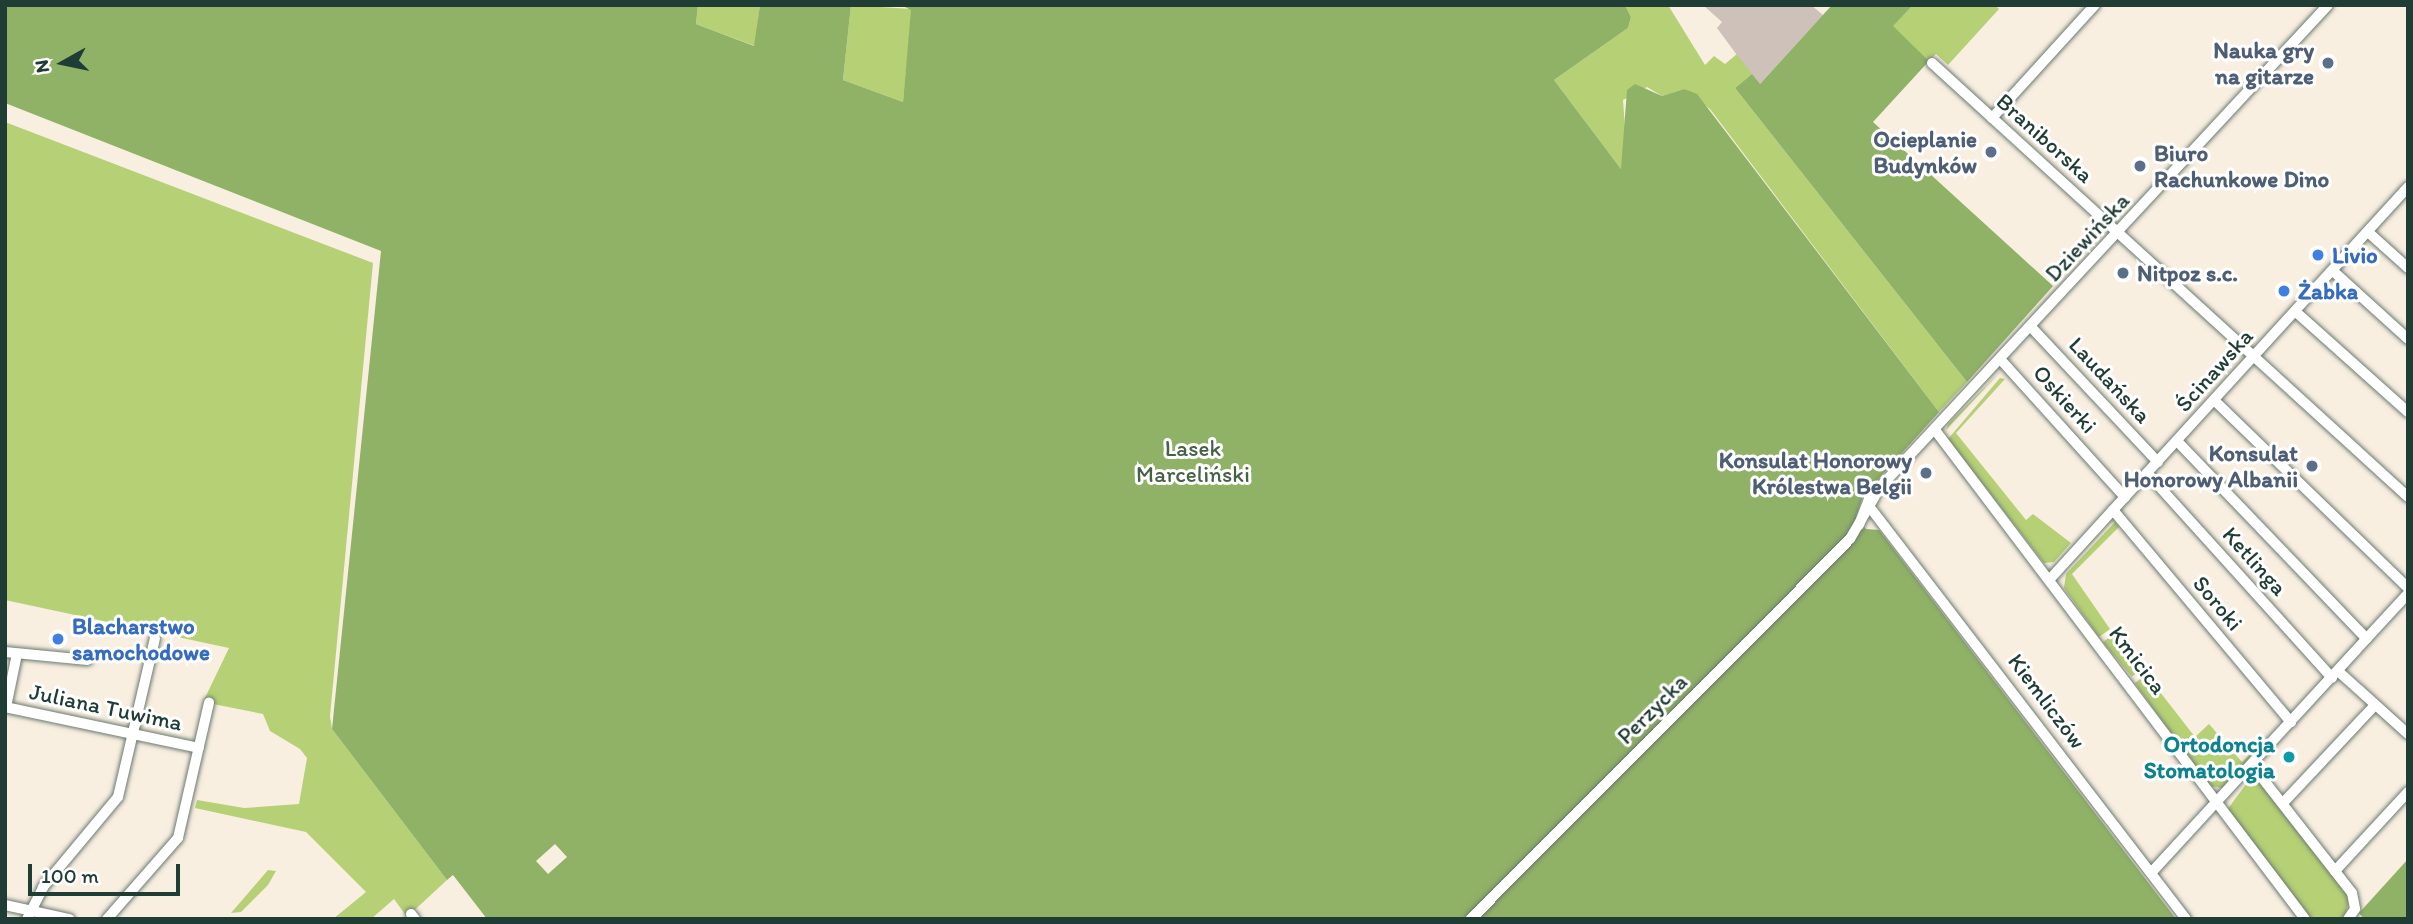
<!DOCTYPE html>
<meta charset="utf-8">
<style>
body{margin:0}
#map{position:relative;width:2413px;height:924px;overflow:hidden;background:#f9efe1;font-family:Itim,sans-serif}
div>[style]{position:absolute}
.industrial>*{inset:0;background:#cec1ba}
.green>*{inset:0;background:#b6d075;transform-origin:0 0}
.forest>*{inset:0;background:#90b266}
.roads{filter:drop-shadow(0 0 2px #6b7b71) drop-shadow(0 0 2px #6b7b71)}
.minor>*{height:10px;margin:-5px;padding:0 5px;transform-origin:5px;border-radius:5px;background:#fff}
.dots>*{width:19px;height:19px;translate:-50% -50%;box-sizing:border-box;border:4px solid #fff;border-radius:50%}
span{translate:-50% -50%;white-space:nowrap;text-align:center;line-height:1.15;-webkit-text-stroke:6px #fff;paint-order:stroke}
.service-label{font-size:23px;color:#4e5e75;font-weight:700}
.right{translate:-100% -50%;text-align:right}
.left{translate:0 -50%;text-align:left}
.street-label{font-size:23px;color:#1f3d34}
.shop-label{font-size:23px;color:#366cbe;font-weight:700}
.park-label{font-size:23px;color:#456244}
.culture-label{font-size:23px;color:#0d838f;font-weight:700}
.frame{position:absolute;inset:0;border:7px solid #1f3d34;pointer-events:none}
.north{position:absolute;left:28px;top:28px;width:70px;height:70px;-webkit-text-stroke:5px #fff;paint-order:stroke;rotate:261deg;font-size:19px;font-weight:700;line-height:28px;text-align:center;color:#1f3d34}
.north::after{content:'';display:block;margin:auto;width:24px;height:32px;background:#1f3d34;clip-path:polygon(50% 0,100% 100%,50% 72%,0 100%)}
.scale{position:absolute;left:28px;top:864px;width:152px;height:32px;box-sizing:border-box;border:4px solid #1f3d34;border-top:0;padding-left:9px;font-size:21px;line-height:24px;white-space:nowrap;color:#1f3d34;-webkit-text-stroke:5px #fff;paint-order:stroke}
</style>
<div id="map">
<div class="industrial">
<div style="clip-path:polygon(1703px 5px,1811px 5px,1823px 15px,1759px 85px,1717px 28px,1722px 22px)"></div>
</div>
<div class="green">
<div style="clip-path:polygon(698px 5px,760px 5px,755px 46px,696px 24px)"></div>
<div style="clip-path:polygon(851px 5px,912px 9px,903px 102px,843px 80px)"></div>
<div style="clip-path:polygon(1625px 5px,1668px 5px,1705px 65px,1714px 56px,1725px 64px,1737px 54px,1752px 74px,1735px 88px,1967px 382px,1939px 412px,1710px 109px,1684px 89px,1662px 96px,1647px 87px,1623px 100px,1627px 155px,1621px 169px,1554px 80px,1628px 28px,1631px 17px)"></div>
<div style="clip-path:polygon(1913px 5px,1995px 5px,1999px 9px,1948px 65px,1936px 54px,1929px 61px,1892px 26px)"></div>
<div style="clip-path:polygon(5px 122px,373px 263px,330px 716px,332px 729px,447px 880px,407px 917px,394px 899px,371px 919px,333px 919px,366px 892px,306px 832px,195px 808px,197px 800px,244px 808px,299px 804px,307px 758px,300px 749px,270px 731px,263px 714px,203px 702px,229px 648px,5px 600px)"></div>
<div style="clip-path:polygon(2001px 371px,1946px 430px,1948px 424px)"></div>
<div style="clip-path:polygon(2000px 378px,2005px 379px,1956px 433px,2026px 520px,2033px 514px,2071px 543px,2054px 562px,2044px 563px,1948px 439px)"></div>
<div style="clip-path:polygon(2115px 522px,2119px 527px,2072px 574px,2110px 629px,2099px 637px,2064px 588px,2066px 574px)"></div>
<div style="left:2113px;top:634px;width:45px;height:13px;rotate:50deg"></div>
<div style="clip-path:polygon(2146px 674px,2195px 737px,2209px 724px,2242px 762px,2269px 736px,2222px 788px,2209px 786px,2135px 683px)"></div>
<div style="clip-path:polygon(2249px 780px,2261px 782px,2350px 897px,2344px 919px,2310px 919px,2227px 810px)"></div>
<div style="clip-path:polygon(268px 870px,276px 871px,268px 885px,241px 912px,231px 913px)"></div>
</div>
<div class="forest">
<div style="clip-path:polygon(evenodd,5px 5px,698px 5px,696px 24px,754px 46px,760px 5px,851px 5px,843px 80px,903px 102px,911px 10px,901px 5px,1625px 5px,1631px 17px,1628px 28px,1554px 80px,1621px 169px,1627px 90px,1635px 84px,1662px 96px,1684px 89px,1697px 94px,1939px 412px,1863px 496px,1856px 517px,1866px 529px,1879px 530px,2176px 919px,487px 919px,453px 875px,447px 880px,332px 729px,381px 251px,5px 103px,5px 5px,555px 844px,567px 857px,548px 874px,536px 861px,555px 844px)"></div>
<div style="clip-path:polygon(1832px 5px,1913px 5px,1893px 26px,1929px 61px,1873px 122px,2053px 286px,1967px 382px,1735px 88px,1752px 74px,1760px 84px)"></div>
<div style="clip-path:polygon(2408px 859px,2408px 919px,2364px 919px,2359px 913px)"></div>
</div>
<div class="roads">
<div class="minor">
<div style="left:1932px;top:63px;width:644px;rotate:42.36deg"></div>
<div style="left:1992px;top:118px;width:153px;rotate:-47.7deg"></div>
<div style="left:2368px;top:232px;width:54px;rotate:42deg"></div>
<div style="left:2333px;top:271px;width:101px;rotate:42.2deg"></div>
<div style="left:2296px;top:312px;width:150px;rotate:41.8deg"></div>
<div style="left:2032px;top:328px;width:184px;rotate:46.8deg"></div>
<div style="left:2001px;top:360px;width:185px;rotate:47.9deg"></div>
<div style="left:2215px;top:401px;width:269px;rotate:44.1deg"></div>
<div style="left:1935px;top:430px;width:613px;rotate:52.89deg"></div>
<div style="left:2177px;top:441px;width:274px;rotate:46.2deg"></div>
<div style="left:2147px;top:473px;width:276px;rotate:47.9deg"></div>
<div style="left:1872px;top:510px;width:516px;rotate:52.49deg"></div>
<div style="left:2113px;top:510px;width:277px;rotate:50deg"></div>
<div style="left:1859px;top:525px;width:28px;rotate:-69deg"></div>
<div style="left:1869px;top:499px;width:674px;rotate:-47.1deg"></div>
<div style="left:2050px;top:579px;width:531px;rotate:-47.6deg"></div>
<div style="left:5px;top:652px;width:83px;rotate:5.5deg"></div>
<div style="left:2338px;top:671px;width:94px;rotate:42deg"></div>
<div style="left:5px;top:707px;width:198px;rotate:11.9deg"></div>
<div style="left:6px;top:707px;width:54px;rotate:-78.3deg"></div>
<div style="left:2252px;top:765px;width:162px;rotate:52deg"></div>
<div style="left:2352px;top:893px;width:16px;rotate:79deg"></div>
<div style="left:2355px;top:909px;width:12px;rotate:125deg"></div>
<div style="left:2283px;top:803px;width:134px;rotate:-46.8deg"></div>
<div style="left:2335px;top:871px;width:108px;rotate:-47.3deg"></div>
<div style="left:2151px;top:873px;width:379px;rotate:-47.4deg"></div>
<div style="left:5px;top:905px;width:66px;rotate:12.3deg"></div>
<div style="left:411px;top:914px;width:6px;rotate:51deg"></div>
<div style="left:27px;top:919px;width:36px;rotate:-63deg"></div>
<div style="left:43px;top:887px;width:117px;rotate:-50.2deg"></div>
<div style="left:118px;top:797px;width:163px;rotate:-76.9deg"></div>
<div style="left:107px;top:919px;width:108px;rotate:-48.8deg"></div>
<div style="left:178px;top:838px;width:139px;rotate:-77.1deg"></div>
<div style="left:1471px;top:919px;width:537px;rotate:-45.08deg"></div>
<div style="left:1850px;top:539px;width:50px;rotate:-59.8deg"></div>
</div>
</div>
<div class="dots">
<div style="left:2328px;top:63px;background:#5c6f8a"></div>
<div style="left:1991px;top:152px;background:#5c6f8a"></div>
<div style="left:2140px;top:166px;background:#5c6f8a"></div>
<div style="left:2318px;top:255px;background:#3f7fe0"></div>
<div style="left:2123px;top:273px;background:#5c6f8a"></div>
<div style="left:2284px;top:291px;background:#3f7fe0"></div>
<div style="left:2312px;top:466px;background:#5c6f8a"></div>
<div style="left:1926px;top:473px;background:#5c6f8a"></div>
<div style="left:58px;top:639px;background:#3f7fe0"></div>
<div style="left:2289px;top:757px;background:#0f9aa8"></div>
</div>
<div class="service-label">
<span class="right" style="left:2314px;top:63px">Nauka gry<br>na gitarze</span>
<span class="right" style="left:1977px;top:152px">Ocieplanie<br>Budynków</span>
<span class="left" style="left:2154px;top:166px">Biuro<br>Rachunkowe Dino</span>
<span class="left" style="left:2137px;top:273px">Nitpoz s.c.</span>
<span class="right" style="left:2298px;top:466px">Konsulat<br>Honorowy Albanii</span>
<span class="right" style="left:1912px;top:473px">Konsulat Honorowy<br>Królestwa Belgii</span>
</div>
<div class="street-label">
<span style="left:2045px;top:138px;rotate:42deg">Braniborska</span>
<span style="left:2087px;top:237px;rotate:-47deg">Dziewińska</span>
<span style="left:2214px;top:370px;rotate:-48deg">Ścinawska</span>
<span style="left:2110px;top:380px;rotate:47deg">Laudańska</span>
<span style="left:2065px;top:399px;rotate:48deg">Oskierki</span>
<span style="left:2255px;top:561px;rotate:48deg">Ketlinga</span>
<span style="left:2218px;top:603px;rotate:50deg">Soroki</span>
<span style="left:2138px;top:660px;rotate:53deg">Kmicica</span>
<span style="left:2047px;top:701px;rotate:53deg">Kiemliczów</span>
<span style="left:106px;top:707px;rotate:12deg">Juliana Tuwima</span>
<span style="left:1652px;top:709px;rotate:-45deg">Perzycka</span>
</div>
<div class="shop-label">
<span class="left" style="left:2332px;top:255px">Livio</span>
<span class="left" style="left:2298px;top:291px">Żabka</span>
<span class="left" style="left:72px;top:639px">Blacharstwo<br>samochodowe</span>
</div>
<div class="park-label">
<span style="left:1193px;top:461px">Lasek<br>Marceliński</span>
</div>
<div class="culture-label">
<span class="right" style="left:2275px;top:757px">Ortodoncja<br>Stomatologia</span>
</div>
<div class="frame"></div>
<div class="north">N</div>
<div class="scale">100 m</div>
</div>
